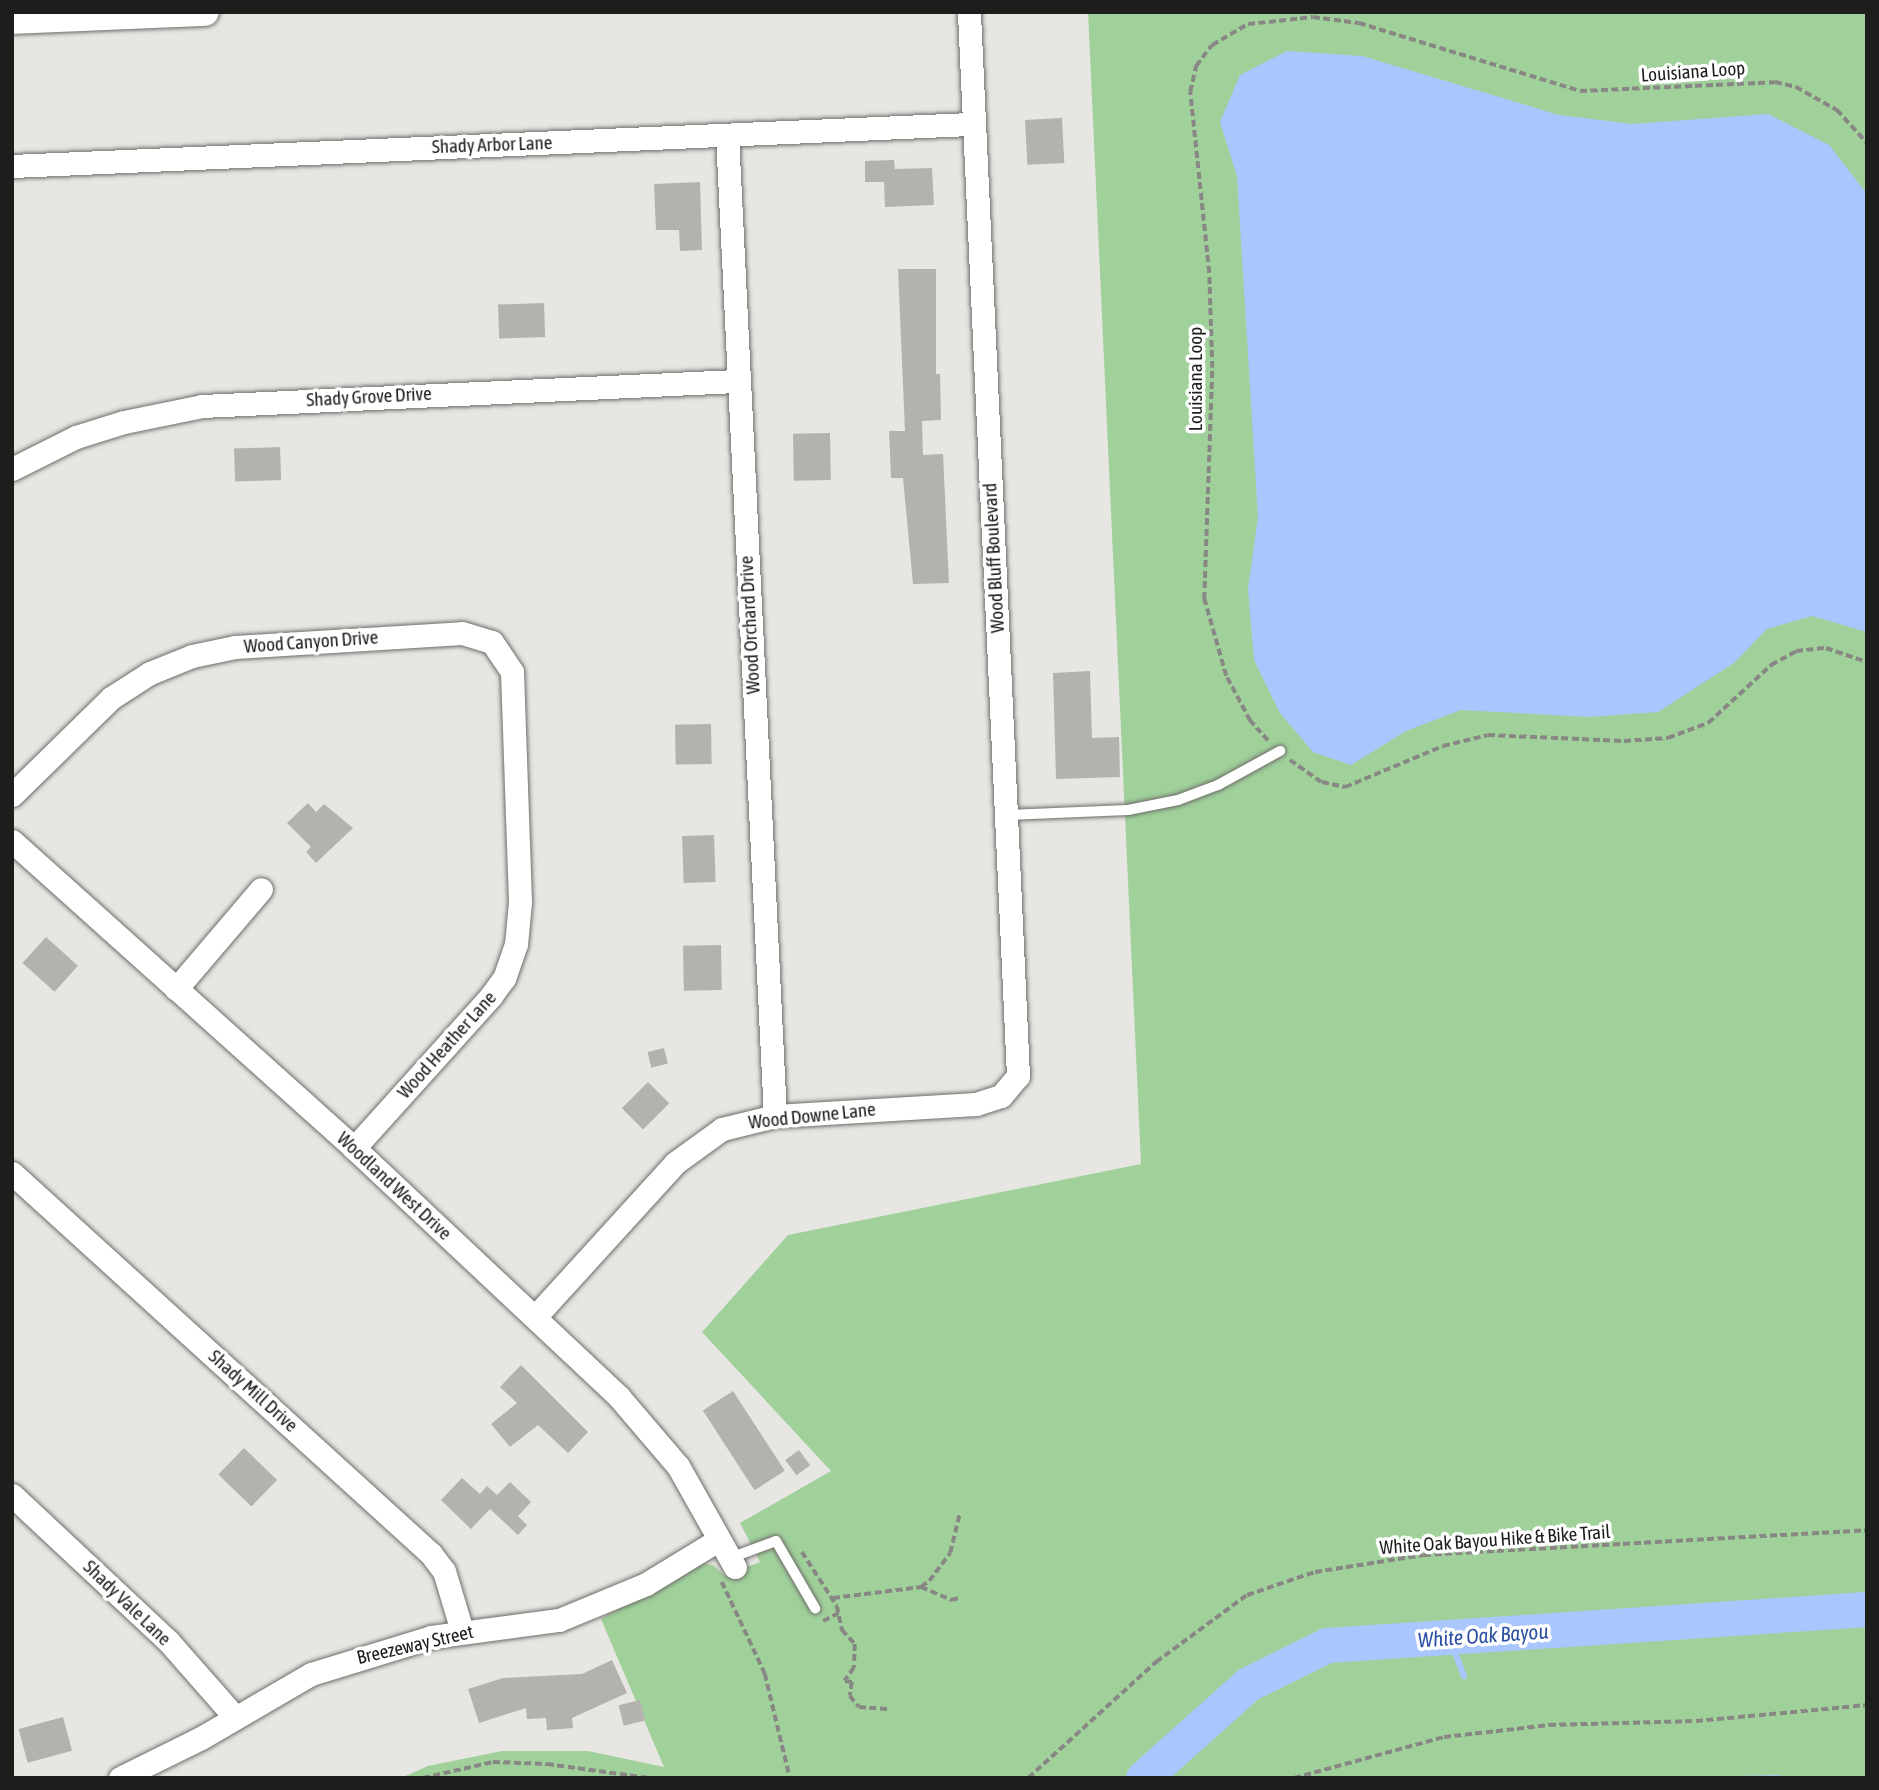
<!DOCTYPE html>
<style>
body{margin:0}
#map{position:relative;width:1879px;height:1790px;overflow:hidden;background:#e7e6e2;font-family:"Asap Condensed",sans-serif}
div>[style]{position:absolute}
.green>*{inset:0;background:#a0d19b}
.water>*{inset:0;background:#a9c6ff}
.stream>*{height:6px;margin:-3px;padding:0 3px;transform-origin:3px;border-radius:3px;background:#a9c6ff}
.river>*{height:35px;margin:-17.5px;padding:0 17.5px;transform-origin:17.5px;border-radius:17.5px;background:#a9c6ff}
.building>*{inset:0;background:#b4b2ae;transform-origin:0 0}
.path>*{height:3.5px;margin-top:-1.75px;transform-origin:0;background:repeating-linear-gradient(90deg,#888784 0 7px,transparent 0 10.5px)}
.roads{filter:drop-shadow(0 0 2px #6f6d6a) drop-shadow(0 0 2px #6f6d6a)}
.service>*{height:10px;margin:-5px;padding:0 5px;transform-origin:5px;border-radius:5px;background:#fff}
.minor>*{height:23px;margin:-11.5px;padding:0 11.5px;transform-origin:11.5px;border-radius:11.5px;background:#fff}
.tertiary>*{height:28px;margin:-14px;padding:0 14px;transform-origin:14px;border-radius:14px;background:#fff}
span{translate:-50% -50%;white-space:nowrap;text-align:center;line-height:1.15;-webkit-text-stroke:7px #fff;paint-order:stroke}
.street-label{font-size:19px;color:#1d1d1b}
.water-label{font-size:21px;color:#2c51a2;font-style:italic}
.frame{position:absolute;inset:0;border:14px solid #1d1d1b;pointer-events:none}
</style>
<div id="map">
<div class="green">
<div style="clip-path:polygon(1088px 12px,1867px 12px,1867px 1778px,401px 1778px,428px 1766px,502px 1751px,588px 1751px,664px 1767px,601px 1619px,699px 1563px,713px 1565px,725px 1576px,760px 1562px,740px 1523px,831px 1471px,702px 1332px,788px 1235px,1141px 1164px)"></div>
</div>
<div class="water">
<div style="clip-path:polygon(1287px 51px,1362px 56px,1559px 115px,1632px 124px,1768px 114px,1829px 145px,1867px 194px,1867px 632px,1812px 616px,1767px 629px,1734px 663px,1658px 712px,1589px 717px,1461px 710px,1406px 731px,1351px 765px,1313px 752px,1280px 713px,1254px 660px,1248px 589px,1258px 517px,1237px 176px,1220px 122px,1240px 75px)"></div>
<div style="clip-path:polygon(1777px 1775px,1792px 1778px,1669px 1778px)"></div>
</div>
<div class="stream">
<div style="left:1449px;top:1637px;width:42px;rotate:69deg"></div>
</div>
<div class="river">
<div style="left:1143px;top:1778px;width:141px;rotate:-41.8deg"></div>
<div style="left:1248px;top:1684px;width:88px;rotate:-26.3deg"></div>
<div style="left:1327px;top:1645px;width:541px;rotate:-3.81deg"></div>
</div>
<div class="building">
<div style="left:1062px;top:118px;width:45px;height:37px;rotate:87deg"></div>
<div style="clip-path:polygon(894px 160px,895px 169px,932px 168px,934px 205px,885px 207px,884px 182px,865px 182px,865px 161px)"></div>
<div style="clip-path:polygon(700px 182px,702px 250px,680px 251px,679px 230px,656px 230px,654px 184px)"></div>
<div style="clip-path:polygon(898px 269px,936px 269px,936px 374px,940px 374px,941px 420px,922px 421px,923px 455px,943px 454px,949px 583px,913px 584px,903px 478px,891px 478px,889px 431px,905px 431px)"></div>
<div style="left:544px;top:303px;width:34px;height:46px;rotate:88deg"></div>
<div style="left:830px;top:433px;width:47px;height:37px;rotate:89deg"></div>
<div style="left:280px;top:447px;width:33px;height:46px;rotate:88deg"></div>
<div style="clip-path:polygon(1090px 671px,1092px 738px,1119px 737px,1120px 777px,1056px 779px,1053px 673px)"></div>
<div style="left:711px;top:724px;width:40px;height:36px;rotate:89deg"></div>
<div style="clip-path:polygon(308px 803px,316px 812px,324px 804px,353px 828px,316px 863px,306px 852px,311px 847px,287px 823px)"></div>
<div style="left:714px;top:835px;width:47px;height:32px;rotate:88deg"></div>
<div style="left:46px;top:937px;width:43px;height:35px;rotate:42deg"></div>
<div style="left:721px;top:945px;width:45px;height:38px;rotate:89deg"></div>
<div style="left:664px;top:1048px;width:16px;height:17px;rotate:76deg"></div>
<div style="left:648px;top:1082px;width:30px;height:37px;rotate:45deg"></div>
<div style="clip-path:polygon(521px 1365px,588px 1432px,568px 1453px,538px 1425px,510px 1447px,491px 1424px,517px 1403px,500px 1387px)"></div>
<div style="left:733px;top:1391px;width:95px;height:36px;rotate:57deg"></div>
<div style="left:244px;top:1448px;width:46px;height:37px;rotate:44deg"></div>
<div style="left:799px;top:1450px;width:19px;height:17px;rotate:54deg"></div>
<div style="clip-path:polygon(462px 1478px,480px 1494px,487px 1486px,497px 1495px,510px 1482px,531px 1502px,518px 1516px,527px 1525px,518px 1535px,490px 1509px,471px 1529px,441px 1500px)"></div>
<div style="clip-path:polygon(612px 1660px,627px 1693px,572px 1718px,573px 1728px,547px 1730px,546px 1718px,527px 1719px,526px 1708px,479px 1723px,468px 1689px,503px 1678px,582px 1674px)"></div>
<div style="left:640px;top:1700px;width:21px;height:22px;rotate:76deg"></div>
<div style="left:63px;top:1717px;width:35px;height:46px;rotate:75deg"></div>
</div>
<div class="path">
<div style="left:1268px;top:741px;width:27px;rotate:-132deg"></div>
<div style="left:1250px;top:721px;width:51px;rotate:-118.1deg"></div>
<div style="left:1226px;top:676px;width:80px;rotate:-105.9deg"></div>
<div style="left:1204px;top:599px;width:231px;rotate:-88deg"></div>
<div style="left:1212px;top:368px;width:95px;rotate:-91.8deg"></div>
<div style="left:1209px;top:273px;width:182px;rotate:-96deg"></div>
<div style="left:1190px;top:92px;width:27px;rotate:-77deg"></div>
<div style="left:1196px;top:66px;width:26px;rotate:-53deg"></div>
<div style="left:1212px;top:45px;width:42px;rotate:-30.3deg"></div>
<div style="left:1248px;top:24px;width:65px;rotate:-6.1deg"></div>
<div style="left:1313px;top:17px;width:46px;rotate:7.4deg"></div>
<div style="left:1359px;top:23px;width:231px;rotate:17.1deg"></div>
<div style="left:1580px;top:91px;width:195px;rotate:-2.6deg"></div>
<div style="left:1775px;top:82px;width:22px;rotate:13deg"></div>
<div style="left:1796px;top:87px;width:47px;rotate:29.3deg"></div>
<div style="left:1837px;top:110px;width:45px;rotate:47.7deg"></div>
<div style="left:1290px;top:760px;width:39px;rotate:35deg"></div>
<div style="left:1322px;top:782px;width:24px;rotate:12deg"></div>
<div style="left:1345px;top:787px;width:106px;rotate:-22.7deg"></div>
<div style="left:1443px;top:746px;width:46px;rotate:-13.7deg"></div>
<div style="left:1488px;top:735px;width:136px;rotate:2.5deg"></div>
<div style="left:1624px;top:741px;width:44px;rotate:-3.9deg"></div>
<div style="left:1668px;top:738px;width:43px;rotate:-20.6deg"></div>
<div style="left:1708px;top:723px;width:86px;rotate:-42.6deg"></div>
<div style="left:1771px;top:665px;width:29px;rotate:-29deg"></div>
<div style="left:1796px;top:651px;width:30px;rotate:-6deg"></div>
<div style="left:1826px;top:648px;width:43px;rotate:18.9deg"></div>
<div style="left:802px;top:1552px;width:64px;rotate:57.1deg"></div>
<div style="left:837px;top:1606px;width:25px;rotate:78deg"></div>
<div style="left:842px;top:1630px;width:19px;rotate:47deg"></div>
<div style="left:855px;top:1644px;width:24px;rotate:92deg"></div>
<div style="left:854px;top:1668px;width:16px;rotate:125deg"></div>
<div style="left:845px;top:1681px;width:7px;rotate:8deg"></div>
<div style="left:852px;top:1682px;width:14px;rotate:98deg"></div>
<div style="left:850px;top:1696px;width:14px;rotate:51deg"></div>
<div style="left:859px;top:1707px;width:28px;rotate:4deg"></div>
<div style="left:722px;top:1582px;width:102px;rotate:64.9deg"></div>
<div style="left:765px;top:1674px;width:107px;rotate:76.5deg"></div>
<div style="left:921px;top:1587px;width:34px;rotate:23deg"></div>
<div style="left:952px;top:1600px;width:6px;rotate:-18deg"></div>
<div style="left:833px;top:1598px;width:89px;rotate:-7.1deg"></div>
<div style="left:921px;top:1587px;width:10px;rotate:-37deg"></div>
<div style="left:929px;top:1581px;width:35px;rotate:-53deg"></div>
<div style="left:950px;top:1553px;width:42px;rotate:-76.3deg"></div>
<div style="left:823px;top:1621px;width:18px;rotate:-27deg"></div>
<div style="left:423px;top:1778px;width:72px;rotate:-12.9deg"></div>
<div style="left:493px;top:1762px;width:54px;rotate:2.1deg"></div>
<div style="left:547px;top:1764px;width:103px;rotate:7.8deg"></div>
<div style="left:1028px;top:1778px;width:173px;rotate:-42.2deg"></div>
<div style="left:1156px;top:1662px;width:113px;rotate:-36.4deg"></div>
<div style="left:1247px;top:1595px;width:72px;rotate:-18.7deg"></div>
<div style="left:1315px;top:1572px;width:110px;rotate:-8.9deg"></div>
<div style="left:1424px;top:1555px;width:444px;rotate:-3.2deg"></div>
<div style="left:1294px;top:1778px;width:156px;rotate:-15.3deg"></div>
<div style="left:1444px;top:1737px;width:106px;rotate:-6.5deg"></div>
<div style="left:1549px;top:1725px;width:147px;rotate:-1.6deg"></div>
<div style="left:1696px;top:1721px;width:172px;rotate:-5.3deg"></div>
</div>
<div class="roads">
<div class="service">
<div style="left:1007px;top:815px;width:121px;rotate:-2.4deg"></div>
<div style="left:1128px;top:810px;width:51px;rotate:-11.3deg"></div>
<div style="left:1178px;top:800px;width:43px;rotate:-20.6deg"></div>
<div style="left:1218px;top:785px;width:71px;rotate:-28.7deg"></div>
<div style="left:730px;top:1558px;width:49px;rotate:-20.3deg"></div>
<div style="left:776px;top:1541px;width:78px;rotate:59.8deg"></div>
</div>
<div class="minor">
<div style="left:727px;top:135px;width:982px;rotate:87.2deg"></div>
<div style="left:12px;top:166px;width:961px;rotate:-2.51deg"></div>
<div style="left:12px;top:469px;width:72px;rotate:-26.6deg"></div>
<div style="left:76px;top:437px;width:50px;rotate:-17.4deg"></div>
<div style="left:124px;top:422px;width:80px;rotate:-11.6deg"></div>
<div style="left:202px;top:406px;width:536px;rotate:-2.68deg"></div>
<div style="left:12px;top:795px;width:139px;rotate:-44.4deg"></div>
<div style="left:111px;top:698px;width:46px;rotate:-32.7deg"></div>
<div style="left:150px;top:673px;width:45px;rotate:-22deg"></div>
<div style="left:192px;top:656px;width:44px;rotate:-11.8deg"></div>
<div style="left:235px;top:647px;width:227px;rotate:-3.5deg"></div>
<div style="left:462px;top:633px;width:31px;rotate:17deg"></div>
<div style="left:492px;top:642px;width:36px;rotate:56deg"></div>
<div style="left:512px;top:672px;width:230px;rotate:88deg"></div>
<div style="left:520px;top:902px;width:42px;rotate:95.4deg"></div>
<div style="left:516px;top:944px;width:36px;rotate:109deg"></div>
<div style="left:504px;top:978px;width:22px;rotate:126deg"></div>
<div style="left:491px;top:996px;width:205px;rotate:132deg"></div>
<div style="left:12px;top:841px;width:460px;rotate:41.9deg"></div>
<div style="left:354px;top:1148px;width:364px;rotate:43.2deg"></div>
<div style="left:619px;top:1397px;width:91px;rotate:49.5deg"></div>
<div style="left:678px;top:1466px;width:116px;rotate:60.6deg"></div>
<div style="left:176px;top:989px;width:131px;rotate:-49.6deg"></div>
<div style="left:12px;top:1173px;width:566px;rotate:42.28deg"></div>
<div style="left:431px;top:1554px;width:21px;rotate:53deg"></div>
<div style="left:444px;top:1571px;width:63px;rotate:73.3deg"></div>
<div style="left:535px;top:1317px;width:208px;rotate:-47.7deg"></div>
<div style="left:675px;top:1163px;width:58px;rotate:-35.9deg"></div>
<div style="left:722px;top:1129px;width:55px;rotate:-13.8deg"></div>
<div style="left:775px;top:1116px;width:201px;rotate:-3.4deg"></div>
<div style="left:976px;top:1104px;width:26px;rotate:-18deg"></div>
<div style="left:1001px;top:1096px;width:26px;rotate:-50deg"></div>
<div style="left:1018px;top:1076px;width:1065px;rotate:-92.64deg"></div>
<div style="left:12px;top:1495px;width:215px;rotate:43.1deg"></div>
<div style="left:169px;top:1642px;width:100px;rotate:48.7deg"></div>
<div style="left:120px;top:1778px;width:90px;rotate:-26.3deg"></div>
<div style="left:201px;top:1738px;width:127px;rotate:-30.2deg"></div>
<div style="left:311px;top:1674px;width:126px;rotate:-17.1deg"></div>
<div style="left:431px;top:1637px;width:129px;rotate:-7.6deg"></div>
<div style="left:559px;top:1620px;width:94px;rotate:-22.5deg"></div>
<div style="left:646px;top:1584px;width:84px;rotate:-31.4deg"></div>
</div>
<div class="tertiary">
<div style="left:12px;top:20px;width:193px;rotate:-2.4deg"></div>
</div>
</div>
<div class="street-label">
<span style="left:1693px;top:72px;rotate:-4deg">Louisiana Loop</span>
<span style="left:492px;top:145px;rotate:-2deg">Shady Arbor Lane</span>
<span style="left:1196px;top:379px;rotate:-90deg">Louisiana Loop</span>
<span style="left:369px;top:397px;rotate:-3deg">Shady Grove Drive</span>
<span style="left:994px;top:558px;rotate:-93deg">Wood Bluff Boulevard</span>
<span style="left:750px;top:625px;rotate:-93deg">Wood Orchard Drive</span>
<span style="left:311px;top:642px;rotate:-4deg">Wood Canyon Drive</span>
<span style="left:447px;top:1045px;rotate:-48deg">Wood Heather Lane</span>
<span style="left:812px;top:1116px;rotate:-6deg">Wood Downe Lane</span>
<span style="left:394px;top:1186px;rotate:43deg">Woodland West Drive</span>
<span style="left:253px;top:1391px;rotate:42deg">Shady Mill Drive</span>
<span style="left:1495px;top:1540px;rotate:-4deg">White Oak Bayou Hike &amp; Bike Trail</span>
<span style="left:127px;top:1603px;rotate:44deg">Shady Vale Lane</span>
<span style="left:415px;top:1645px;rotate:-13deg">Breezeway Street</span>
</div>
<div class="water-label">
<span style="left:1483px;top:1635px;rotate:-4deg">White Oak Bayou</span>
</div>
<div class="frame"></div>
</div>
